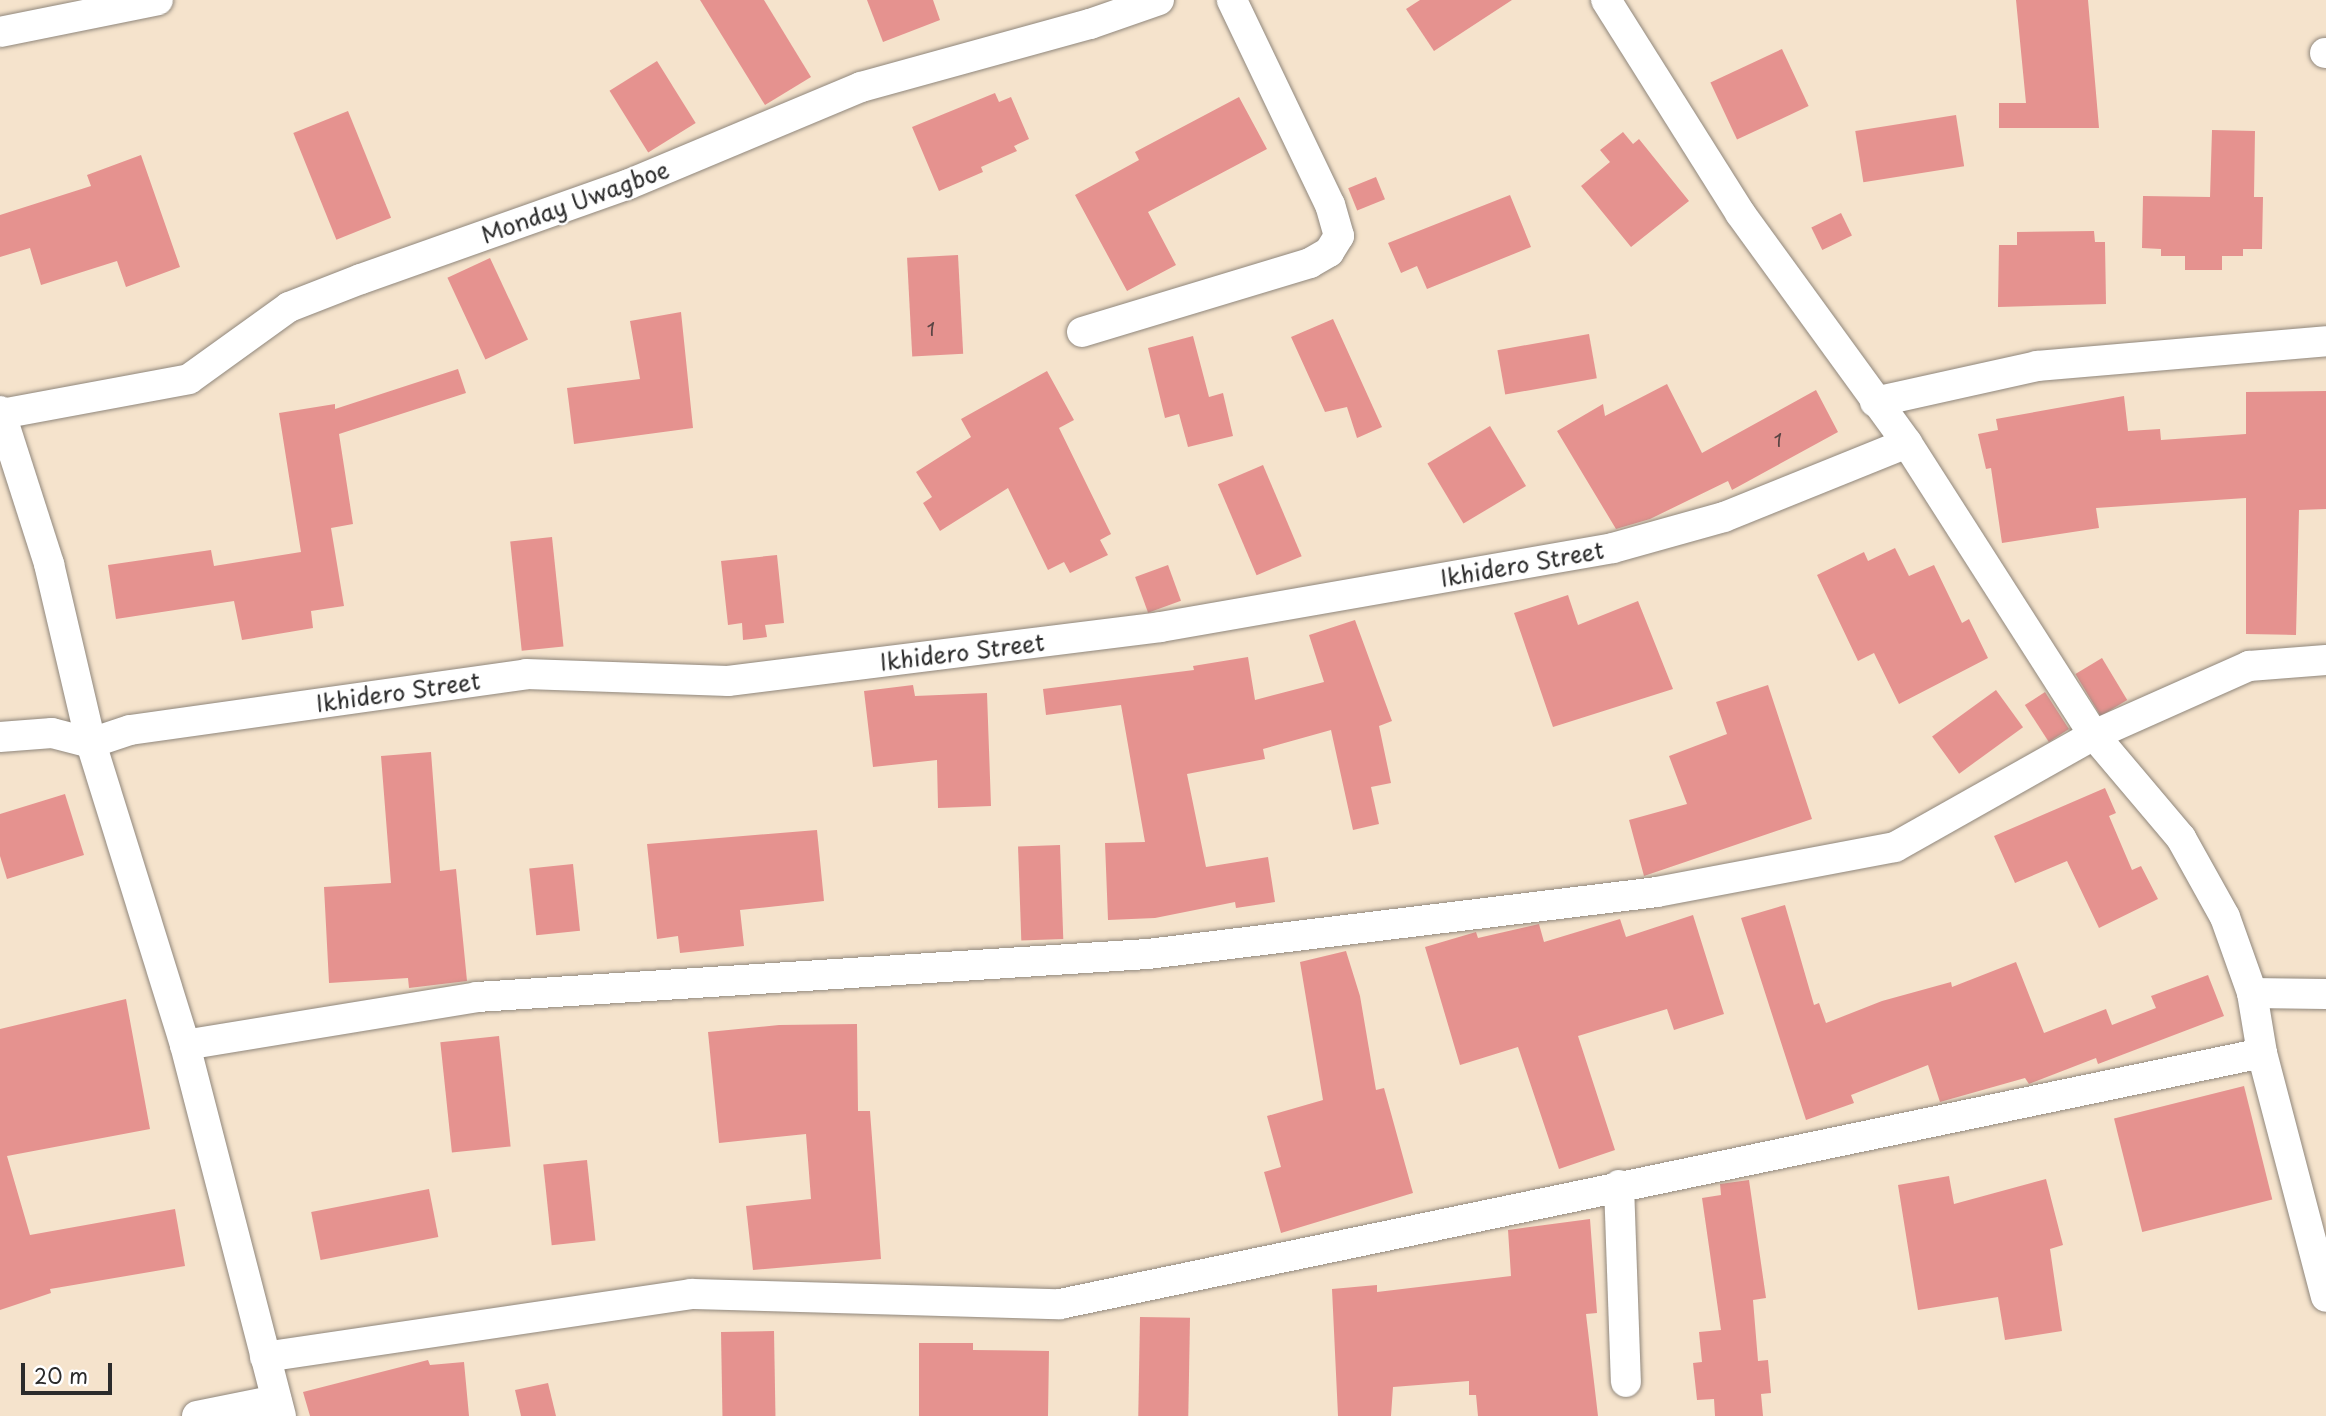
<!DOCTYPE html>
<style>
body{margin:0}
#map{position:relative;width:2326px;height:1416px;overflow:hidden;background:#f5e3cc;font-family:"Playpen Sans",sans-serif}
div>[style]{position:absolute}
.building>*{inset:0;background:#e5928f;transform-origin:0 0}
.roads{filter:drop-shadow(0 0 2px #90877c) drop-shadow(0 0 2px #90877c)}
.street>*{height:30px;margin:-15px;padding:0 15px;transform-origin:15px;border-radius:15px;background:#fff}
span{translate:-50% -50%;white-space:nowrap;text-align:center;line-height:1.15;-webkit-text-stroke:5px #fff;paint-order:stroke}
.number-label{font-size:19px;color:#5a4544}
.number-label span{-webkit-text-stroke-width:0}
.street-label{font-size:23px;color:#2b2b2b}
.scale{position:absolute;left:21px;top:1363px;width:91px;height:32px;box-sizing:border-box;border:4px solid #2b2b2b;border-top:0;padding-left:9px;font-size:21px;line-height:24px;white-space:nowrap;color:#2b2b2b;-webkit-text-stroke:5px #fff;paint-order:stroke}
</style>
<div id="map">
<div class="building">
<div style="clip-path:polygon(700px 0,764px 0,811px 77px,765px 105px)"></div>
<div style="clip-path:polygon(867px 0,933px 0,940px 20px,883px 42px)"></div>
<div style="clip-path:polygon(1420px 0,1512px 0,1434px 51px,1406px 9px)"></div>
<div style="clip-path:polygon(2016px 0,2088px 0,2099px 128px,1999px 128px,1999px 103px,2026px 103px)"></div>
<div style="left:1782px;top:49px;width:63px;height:79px;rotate:65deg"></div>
<div style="left:657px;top:61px;width:73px;height:56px;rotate:58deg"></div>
<div style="clip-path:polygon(995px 93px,999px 102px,1011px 97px,1029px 139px,1014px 146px,1017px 151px,981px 167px,983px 172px,939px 191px,912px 127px)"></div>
<div style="clip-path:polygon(1239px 97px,1267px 149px,1148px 212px,1176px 265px,1127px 291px,1075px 195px,1139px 160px,1135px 152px)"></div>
<div style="left:348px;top:111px;width:115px;height:59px;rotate:68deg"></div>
<div style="left:1956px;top:115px;width:52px;height:102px;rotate:81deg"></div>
<div style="clip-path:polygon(2212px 130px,2255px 131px,2254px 197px,2263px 197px,2262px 249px,2243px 249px,2243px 256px,2222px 256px,2222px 270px,2185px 270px,2185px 256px,2161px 256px,2161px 249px,2142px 248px,2143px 196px,2210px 197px)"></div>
<div style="clip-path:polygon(1623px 132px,1633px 144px,1639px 139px,1689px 201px,1631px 247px,1581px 186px,1610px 162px,1600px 150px)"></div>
<div style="clip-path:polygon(141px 155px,180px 267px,126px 287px,117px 261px,41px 285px,30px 248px,0 257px,0 215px,91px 186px,87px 175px)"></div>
<div style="left:1376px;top:177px;width:24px;height:30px;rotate:68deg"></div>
<div style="clip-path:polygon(1510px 195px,1531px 247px,1427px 289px,1417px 266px,1401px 273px,1388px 243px)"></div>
<div style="left:1841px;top:213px;width:25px;height:33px;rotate:64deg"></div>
<div style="clip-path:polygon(2094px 231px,2095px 242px,2105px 242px,2106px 304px,1998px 307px,1999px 245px,2017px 245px,2017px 232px)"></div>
<div style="left:958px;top:255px;width:99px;height:51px;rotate:87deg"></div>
<div style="left:490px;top:258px;width:90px;height:47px;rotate:65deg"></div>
<div style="clip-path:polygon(681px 312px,693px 428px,574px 444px,567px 388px,640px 379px,630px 321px)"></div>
<div style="clip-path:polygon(1333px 319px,1382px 427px,1357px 438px,1347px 407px,1325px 412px,1291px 337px)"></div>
<div style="left:1589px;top:334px;width:45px;height:93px;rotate:80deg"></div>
<div style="clip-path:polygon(1193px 336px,1209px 397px,1223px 393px,1233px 436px,1188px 447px,1179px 414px,1165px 418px,1148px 348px)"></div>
<div style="clip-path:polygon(458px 369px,466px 393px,339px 434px,353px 524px,331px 528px,344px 606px,311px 611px,313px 628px,242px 640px,234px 601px,116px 619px,108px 565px,211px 550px,214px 566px,301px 552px,279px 413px,335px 404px,335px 409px)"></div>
<div style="clip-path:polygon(1047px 371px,1074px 420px,1059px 428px,1111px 534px,1100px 540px,1108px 555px,1070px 573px,1064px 562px,1048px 570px,1008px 488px,940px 531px,923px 503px,932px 497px,916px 472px,971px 437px,961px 419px)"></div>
<div style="clip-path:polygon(1667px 384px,1702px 453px,1816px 390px,1838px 432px,1732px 490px,1728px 481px,1650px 519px,1616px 529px,1557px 431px,1603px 404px,1605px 416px)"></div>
<div style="clip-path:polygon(2326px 391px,2326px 509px,2299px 510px,2296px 635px,2246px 634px,2246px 498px,2096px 508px,2099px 528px,2002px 543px,1991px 468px,1986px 469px,1978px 434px,1998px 430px,1996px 419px,2124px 396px,2128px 431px,2160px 429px,2161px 440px,2246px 434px,2246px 392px)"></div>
<div style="left:1490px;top:426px;width:70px;height:73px;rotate:59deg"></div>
<div style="left:1263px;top:465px;width:99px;height:49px;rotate:67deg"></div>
<div style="left:552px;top:537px;width:110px;height:42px;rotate:84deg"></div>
<div style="clip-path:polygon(1895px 548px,1909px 576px,1934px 565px,1962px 623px,1969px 619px,1988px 658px,1899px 704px,1874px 653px,1858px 661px,1817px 575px,1864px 552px,1868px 561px)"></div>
<div style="clip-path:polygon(777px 555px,784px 623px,765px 625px,767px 637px,743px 640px,742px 623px,728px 625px,721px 561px)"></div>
<div style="left:1168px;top:565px;width:38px;height:35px;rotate:70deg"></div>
<div style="clip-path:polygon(1568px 595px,1578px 625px,1638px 601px,1673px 689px,1553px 727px,1514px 613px)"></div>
<div style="clip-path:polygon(1355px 620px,1392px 721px,1379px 726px,1391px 783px,1371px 787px,1379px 824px,1353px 830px,1331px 730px,1263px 749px,1265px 759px,1187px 774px,1206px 867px,1268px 857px,1275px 902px,1236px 908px,1235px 902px,1155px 918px,1108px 920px,1105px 843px,1145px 842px,1121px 705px,1046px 715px,1043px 689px,1194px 670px,1193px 666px,1248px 657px,1255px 700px,1324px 682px,1309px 635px)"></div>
<div style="left:2102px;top:658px;width:49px;height:31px;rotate:59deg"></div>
<div style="clip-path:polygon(913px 685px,915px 696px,987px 693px,991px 806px,938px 808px,937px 760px,873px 767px,864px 691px)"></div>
<div style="clip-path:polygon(1768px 685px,1812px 819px,1644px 876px,1629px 820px,1687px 804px,1669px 756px,1727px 734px,1716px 702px)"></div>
<div style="left:1996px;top:690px;width:46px;height:79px;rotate:54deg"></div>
<div style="left:2045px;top:692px;width:44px;height:24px;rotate:57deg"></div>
<div style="clip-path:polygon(431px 752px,440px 871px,456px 869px,467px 981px,409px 988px,408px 978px,329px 983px,324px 887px,391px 883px,381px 756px)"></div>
<div style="clip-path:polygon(2105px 788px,2116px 813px,2109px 816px,2132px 870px,2141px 866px,2158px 899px,2099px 928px,2067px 861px,2015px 883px,1994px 836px)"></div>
<div style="clip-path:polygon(65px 794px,84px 855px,7px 879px,0 856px,0 814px)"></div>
<div style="clip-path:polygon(817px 830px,824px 901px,740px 910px,744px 946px,680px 953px,678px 936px,657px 939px,647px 844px)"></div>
<div style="left:1060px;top:845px;width:94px;height:42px;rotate:88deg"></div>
<div style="left:573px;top:864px;width:67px;height:44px;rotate:84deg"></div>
<div style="clip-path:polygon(1785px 905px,1814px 1005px,1819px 1003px,1826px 1023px,1882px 1001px,1951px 982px,1952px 987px,2016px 962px,2044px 1033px,2106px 1009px,2112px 1025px,2156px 1008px,2151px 996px,2208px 975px,2224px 1016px,2098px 1064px,2096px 1058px,2029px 1084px,2025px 1078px,1940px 1102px,1928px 1065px,1851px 1095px,1854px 1103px,1806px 1120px,1741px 918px)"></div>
<div style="clip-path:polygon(1693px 915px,1724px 1014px,1674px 1030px,1667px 1009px,1578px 1036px,1615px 1150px,1559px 1169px,1518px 1047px,1460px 1065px,1425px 947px,1476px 932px,1478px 938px,1539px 924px,1544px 942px,1620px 919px,1626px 937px)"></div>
<div style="clip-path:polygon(1346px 951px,1360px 996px,1376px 1090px,1384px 1088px,1413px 1193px,1281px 1233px,1264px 1172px,1281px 1167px,1267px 1116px,1323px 1100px,1300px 962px)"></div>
<div style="clip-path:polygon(126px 999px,150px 1129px,7px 1156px,30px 1235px,175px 1209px,185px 1266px,50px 1289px,51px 1293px,0 1310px,0 1029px)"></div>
<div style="clip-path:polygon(857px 1024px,858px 1111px,870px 1111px,881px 1259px,753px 1270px,746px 1206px,811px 1199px,806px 1134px,719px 1143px,708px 1032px,779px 1025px)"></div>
<div style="left:499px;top:1036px;width:111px;height:59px;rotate:84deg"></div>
<div style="left:2244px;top:1086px;width:117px;height:134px;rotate:76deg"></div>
<div style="left:587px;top:1160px;width:81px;height:44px;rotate:84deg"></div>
<div style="clip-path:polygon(1949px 1176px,1954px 1204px,2046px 1179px,2063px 1245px,2050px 1249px,2062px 1331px,2005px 1340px,1998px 1297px,1918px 1310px,1898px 1185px)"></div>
<div style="clip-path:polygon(1749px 1180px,1766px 1298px,1753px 1300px,1758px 1361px,1768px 1360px,1771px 1393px,1761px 1394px,1763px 1416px,1715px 1416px,1714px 1399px,1697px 1400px,1693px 1363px,1702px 1362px,1699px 1332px,1721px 1330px,1702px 1198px,1721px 1195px,1720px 1184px)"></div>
<div style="left:429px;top:1189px;width:49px;height:120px;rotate:79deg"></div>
<div style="clip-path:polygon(1590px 1219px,1597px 1313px,1586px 1314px,1598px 1416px,1478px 1416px,1476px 1395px,1469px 1395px,1469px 1381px,1393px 1387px,1391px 1416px,1338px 1416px,1332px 1289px,1377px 1285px,1377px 1292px,1511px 1276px,1508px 1230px)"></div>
<div style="left:1140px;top:1317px;width:50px;height:99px;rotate:1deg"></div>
<div style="left:774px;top:1331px;width:85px;height:53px;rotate:89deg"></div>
<div style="clip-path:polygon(919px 1343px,973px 1343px,973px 1350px,1049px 1351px,1048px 1416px,919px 1416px)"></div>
<div style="clip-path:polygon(428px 1360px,430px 1365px,464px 1362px,469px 1416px,310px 1416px,303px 1392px)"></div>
<div style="clip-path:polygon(548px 1383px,556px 1416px,521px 1416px,515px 1390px)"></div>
</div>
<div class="roads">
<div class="street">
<div style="left:1606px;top:0;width:252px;rotate:57.8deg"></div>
<div style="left:1740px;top:213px;width:284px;rotate:54deg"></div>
<div style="left:1907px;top:443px;width:347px;rotate:57.4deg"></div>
<div style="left:2094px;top:735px;width:135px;rotate:49.8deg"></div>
<div style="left:2181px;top:838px;width:90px;rotate:60.9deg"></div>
<div style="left:2225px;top:917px;width:81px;rotate:70.4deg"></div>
<div style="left:2252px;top:993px;width:61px;rotate:80.5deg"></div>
<div style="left:2262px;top:1053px;width:252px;rotate:75.3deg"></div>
<div style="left:0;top:32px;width:161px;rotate:-11.4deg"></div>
<div style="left:2325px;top:53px;width:1px"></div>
<div style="left:1082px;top:332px;width:238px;rotate:-16.8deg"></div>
<div style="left:1310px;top:263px;width:22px;rotate:-30deg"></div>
<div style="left:1329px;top:252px;width:19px;rotate:-58deg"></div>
<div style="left:1339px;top:236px;width:32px;rotate:-106deg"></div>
<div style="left:1330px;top:205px;width:227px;rotate:-115.6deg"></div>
<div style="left:1875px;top:402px;width:166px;rotate:-12.5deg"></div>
<div style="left:2037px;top:366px;width:290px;rotate:-4.9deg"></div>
<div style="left:0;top:411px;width:161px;rotate:72.2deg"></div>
<div style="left:49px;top:564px;width:184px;rotate:76.8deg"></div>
<div style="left:91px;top:743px;width:316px;rotate:72.7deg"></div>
<div style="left:185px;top:1045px;width:383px;rotate:75.5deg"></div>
<div style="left:1px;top:414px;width:191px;rotate:-10.5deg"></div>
<div style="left:189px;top:379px;width:123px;rotate:-35.8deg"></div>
<div style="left:289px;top:307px;width:77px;rotate:-21.3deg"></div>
<div style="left:361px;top:279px;width:284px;rotate:-19.5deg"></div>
<div style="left:629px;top:184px;width:251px;rotate:-22.7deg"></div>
<div style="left:861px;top:87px;width:238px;rotate:-15.4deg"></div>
<div style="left:1090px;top:24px;width:73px;rotate:-19.2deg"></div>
<div style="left:0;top:737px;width:52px;rotate:-4.4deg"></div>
<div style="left:52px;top:733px;width:40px;rotate:14.4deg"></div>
<div style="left:91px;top:743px;width:41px;rotate:-18.4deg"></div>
<div style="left:130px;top:730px;width:400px;rotate:-8deg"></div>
<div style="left:526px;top:674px;width:202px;rotate:2deg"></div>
<div style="left:728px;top:681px;width:436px;rotate:-7.1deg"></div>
<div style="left:1161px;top:627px;width:459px;rotate:-9.9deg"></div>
<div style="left:1613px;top:548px;width:115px;rotate:-15.6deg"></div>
<div style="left:1724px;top:517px;width:197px;rotate:-22deg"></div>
<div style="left:2252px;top:993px;width:74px;rotate:0.8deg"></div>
<div style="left:185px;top:1045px;width:296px;rotate:-9.3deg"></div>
<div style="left:477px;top:997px;width:672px;rotate:-3.67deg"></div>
<div style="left:1148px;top:954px;width:513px;rotate:-6.94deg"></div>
<div style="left:1657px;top:892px;width:242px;rotate:-10.7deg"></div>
<div style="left:1895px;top:847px;width:228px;rotate:-29.4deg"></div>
<div style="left:2094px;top:735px;width:170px;rotate:-24deg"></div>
<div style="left:2249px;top:666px;width:77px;rotate:-4.5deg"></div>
<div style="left:1619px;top:1185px;width:197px;rotate:88deg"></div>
<div style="left:265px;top:1357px;width:431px;rotate:-8.4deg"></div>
<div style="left:691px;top:1294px;width:369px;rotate:1.6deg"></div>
<div style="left:1060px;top:1304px;width:1228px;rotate:-11.79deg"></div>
<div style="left:197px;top:1416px;width:81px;rotate:-11.4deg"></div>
</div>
</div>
<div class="number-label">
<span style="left:931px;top:329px">1</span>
<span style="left:1778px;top:440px">1</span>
</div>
<div class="street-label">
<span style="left:575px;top:202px;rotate:-20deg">Monday Uwagboe</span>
<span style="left:1522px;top:564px;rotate:-10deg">Ikhidero Street</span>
<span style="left:962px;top:652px;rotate:-7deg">Ikhidero Street</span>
<span style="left:398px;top:692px;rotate:-8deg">Ikhidero Street</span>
</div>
<div class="scale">20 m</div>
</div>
